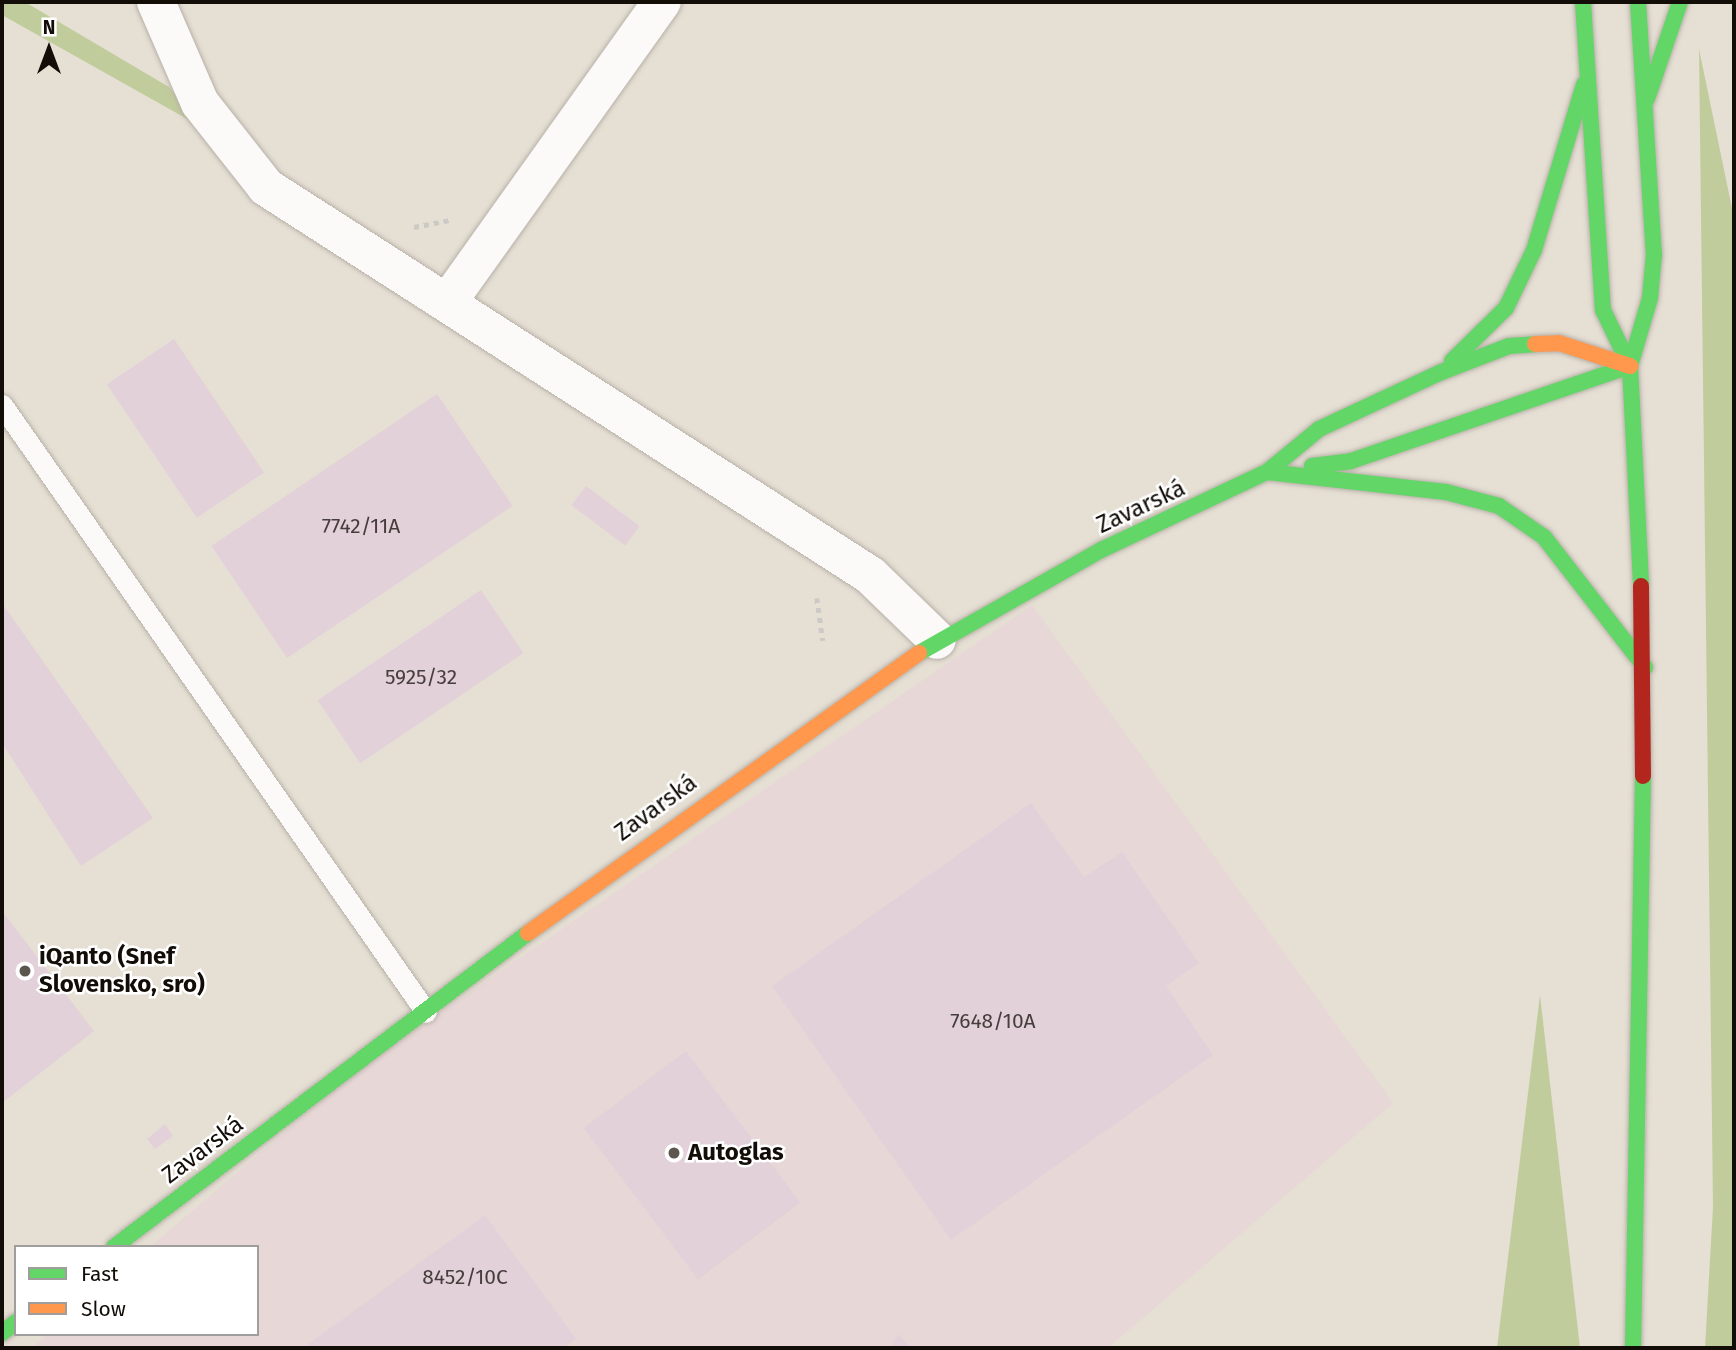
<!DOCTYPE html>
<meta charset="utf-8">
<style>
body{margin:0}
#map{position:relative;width:1736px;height:1350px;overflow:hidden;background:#e6dfd4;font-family:"Fira Sans",sans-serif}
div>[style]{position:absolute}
.industrial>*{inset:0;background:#e8d7d7}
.green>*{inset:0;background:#c1cc9c}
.building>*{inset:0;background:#e3d1da;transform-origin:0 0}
.path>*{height:4.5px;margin-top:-2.25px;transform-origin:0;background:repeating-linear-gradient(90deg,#cccac6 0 5px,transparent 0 10px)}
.roads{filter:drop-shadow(0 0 2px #b7b1a8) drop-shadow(0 0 2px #b7b1a8)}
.lane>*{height:21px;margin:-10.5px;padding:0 10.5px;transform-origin:10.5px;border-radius:10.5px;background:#fbfaf9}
.street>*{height:38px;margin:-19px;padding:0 19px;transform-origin:19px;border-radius:19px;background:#fbfaf9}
.fast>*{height:16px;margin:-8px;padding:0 8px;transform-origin:8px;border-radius:8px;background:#63d668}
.slow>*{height:16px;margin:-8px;padding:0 8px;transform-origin:8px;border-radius:8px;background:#ff974d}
.jam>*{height:16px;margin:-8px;padding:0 8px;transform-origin:8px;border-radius:8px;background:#b3261e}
.dots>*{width:19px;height:19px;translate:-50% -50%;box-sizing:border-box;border:4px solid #fff;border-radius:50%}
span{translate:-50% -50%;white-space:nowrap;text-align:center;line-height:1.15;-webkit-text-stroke:5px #fff;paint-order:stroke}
.number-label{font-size:21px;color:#463e3c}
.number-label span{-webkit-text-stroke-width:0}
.street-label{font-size:24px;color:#120d07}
.poi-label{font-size:24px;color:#120d07;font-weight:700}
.left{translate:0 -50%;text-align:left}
.frame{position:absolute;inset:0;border:4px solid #120d07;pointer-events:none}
.legend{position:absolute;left:14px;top:1245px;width:245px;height:91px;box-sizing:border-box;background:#fff;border:2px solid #a09e9c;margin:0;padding:9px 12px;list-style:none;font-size:21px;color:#120d07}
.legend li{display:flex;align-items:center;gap:14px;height:35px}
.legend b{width:35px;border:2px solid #a09e9c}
.north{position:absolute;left:14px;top:14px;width:70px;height:70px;-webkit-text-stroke:5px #fff;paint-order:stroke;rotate:0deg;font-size:19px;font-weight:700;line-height:28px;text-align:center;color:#120d07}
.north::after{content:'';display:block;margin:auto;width:24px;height:32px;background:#120d07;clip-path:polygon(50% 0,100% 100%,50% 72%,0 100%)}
</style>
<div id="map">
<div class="industrial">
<div style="clip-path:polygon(1032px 605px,1393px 1103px,1108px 1348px,32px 1348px,48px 1334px,257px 1334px,257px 1247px,150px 1247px,356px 1071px)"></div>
</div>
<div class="green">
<div style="clip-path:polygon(2px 2px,25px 2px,169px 87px,205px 129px,2px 15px)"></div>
<div style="clip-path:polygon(1699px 49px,1734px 218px,1734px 1348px,1705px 1348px,1713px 1207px)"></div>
<div style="clip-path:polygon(1540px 995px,1580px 1348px,1497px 1348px)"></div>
</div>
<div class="building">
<div style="left:174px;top:339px;width:161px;height:81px;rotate:56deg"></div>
<div style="left:437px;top:394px;width:135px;height:272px;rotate:56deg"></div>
<div style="left:586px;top:486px;width:67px;height:24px;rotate:37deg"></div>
<div style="left:481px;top:590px;width:76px;height:197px;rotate:56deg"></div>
<div style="clip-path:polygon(2px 603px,153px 818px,81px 866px,2px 743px)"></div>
<div style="clip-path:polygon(1031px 803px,1084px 877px,1122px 852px,1199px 963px,1166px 986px,1213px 1055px,951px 1240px,772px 986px)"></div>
<div style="clip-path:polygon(2px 911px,94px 1031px,2px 1103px)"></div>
<div style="left:686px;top:1051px;width:190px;height:128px;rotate:53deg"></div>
<div style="clip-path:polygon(165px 1124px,173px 1136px,155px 1149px,147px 1139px)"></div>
<div style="clip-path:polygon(485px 1215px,576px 1339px,563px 1348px,303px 1348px)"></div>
<div style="clip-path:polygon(899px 1334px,910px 1348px,889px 1348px)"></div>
</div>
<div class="path">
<div style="left:414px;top:227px;width:36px;rotate:-11deg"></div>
<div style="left:817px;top:598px;width:43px;rotate:82.1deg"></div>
</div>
<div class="roads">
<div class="lane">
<div style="left:2px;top:405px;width:740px;rotate:55.07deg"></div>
</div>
<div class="street">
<div style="left:156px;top:2px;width:110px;rotate:66.5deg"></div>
<div style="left:200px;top:103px;width:107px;rotate:51.8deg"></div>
<div style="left:266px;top:187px;width:718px;rotate:32.72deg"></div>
<div style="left:870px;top:575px;width:93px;rotate:44.1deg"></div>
<div style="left:447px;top:303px;width:370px;rotate:-54.5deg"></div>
</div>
<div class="fast">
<div style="left:1583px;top:2px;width:309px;rotate:86.3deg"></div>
<div style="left:1603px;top:310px;width:62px;rotate:64.3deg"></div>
<div style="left:1638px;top:2px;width:253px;rotate:86.4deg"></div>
<div style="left:1654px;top:254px;width:44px;rotate:95.2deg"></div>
<div style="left:1650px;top:298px;width:71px;rotate:106.4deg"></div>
<div style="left:1630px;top:366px;width:220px;rotate:87.1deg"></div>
<div style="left:1647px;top:99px;width:102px;rotate:-71.2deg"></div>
<div style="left:1452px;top:361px;width:76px;rotate:-44.5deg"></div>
<div style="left:1506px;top:308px;width:64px;rotate:-64.2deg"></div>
<div style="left:1534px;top:250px;width:173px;rotate:-73.2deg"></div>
<div style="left:1312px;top:466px;width:39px;rotate:-7deg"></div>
<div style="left:1351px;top:461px;width:295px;rotate:-18.8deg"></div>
<div style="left:1267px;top:472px;width:180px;rotate:6.4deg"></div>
<div style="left:1446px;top:492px;width:55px;rotate:14.8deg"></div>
<div style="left:1499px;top:506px;width:55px;rotate:34.6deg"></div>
<div style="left:1544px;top:537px;width:165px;rotate:52.2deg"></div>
<div style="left:919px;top:653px;width:211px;rotate:-29.5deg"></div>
<div style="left:1103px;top:549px;width:181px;rotate:-25.2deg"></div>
<div style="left:1267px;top:472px;width:67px;rotate:-39.6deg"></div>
<div style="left:1319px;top:429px;width:132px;rotate:-25deg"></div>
<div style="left:1439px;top:373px;width:75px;rotate:-21.1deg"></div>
<div style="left:1509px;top:346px;width:26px;rotate:-4deg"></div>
<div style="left:114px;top:1247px;width:520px;rotate:-37.18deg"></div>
<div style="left:2px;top:1333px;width:18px;rotate:-38deg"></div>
<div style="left:1633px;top:1348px;width:572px;rotate:-89deg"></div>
</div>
<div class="slow">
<div style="left:1535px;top:344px;width:24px;rotate:-2deg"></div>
<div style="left:1559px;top:343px;width:75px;rotate:17.9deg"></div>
<div style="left:528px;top:933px;width:481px;rotate:-35.6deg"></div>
</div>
<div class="jam">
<div style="left:1641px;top:586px;width:190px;rotate:89.4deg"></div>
</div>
</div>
<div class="dots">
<div style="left:25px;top:971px;background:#5c564f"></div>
<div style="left:674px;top:1153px;background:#5c564f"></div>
</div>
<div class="number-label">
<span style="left:361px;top:526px">7742/11A</span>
<span style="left:421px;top:677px">5925/32</span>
<span style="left:993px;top:1021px">7648/10A</span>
<span style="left:465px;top:1277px">8452/10C</span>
</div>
<div class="street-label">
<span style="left:1141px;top:507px;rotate:-25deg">Zavarská</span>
<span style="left:656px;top:808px;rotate:-36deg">Zavarská</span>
<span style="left:203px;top:1150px;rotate:-37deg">Zavarská</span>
</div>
<div class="poi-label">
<span class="left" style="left:39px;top:971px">iQanto (Snef<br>Slovensko, sro)</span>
<span class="left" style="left:688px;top:1153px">Autoglas</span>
</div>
<div class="frame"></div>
<ul class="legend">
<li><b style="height:9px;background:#63d668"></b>Fast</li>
<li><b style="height:9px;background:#ff974d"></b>Slow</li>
</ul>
<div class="north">N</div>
</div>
